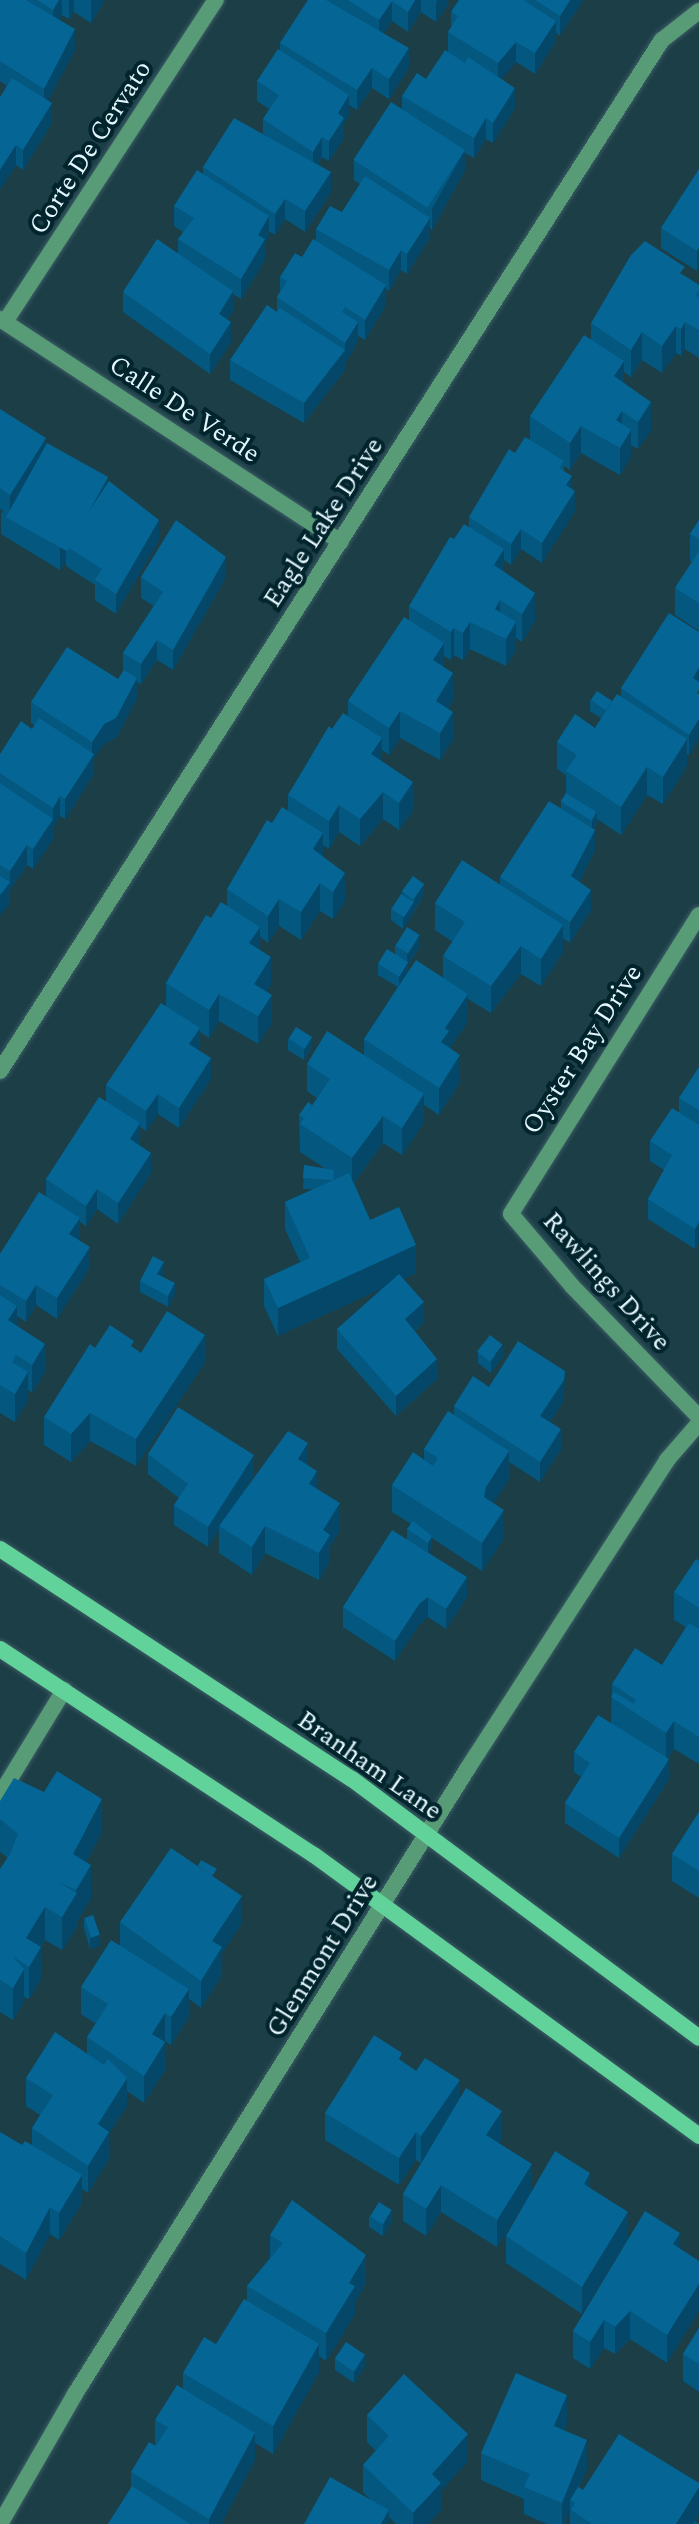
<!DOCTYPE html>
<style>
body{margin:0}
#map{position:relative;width:699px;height:2524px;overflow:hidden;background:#1c3e47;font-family:Spectral,serif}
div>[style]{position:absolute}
.roads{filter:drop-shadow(0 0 2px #3c5c64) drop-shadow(0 0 2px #3c5c64)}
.service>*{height:16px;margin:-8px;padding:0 8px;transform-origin:8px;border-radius:8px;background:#589b77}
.minor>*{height:16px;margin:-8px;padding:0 8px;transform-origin:8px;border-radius:8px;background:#589b77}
.secondary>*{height:16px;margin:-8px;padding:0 8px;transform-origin:8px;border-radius:8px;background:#61d29a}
.wall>*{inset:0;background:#04577f}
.shaded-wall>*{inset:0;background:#044768}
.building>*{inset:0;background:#056594;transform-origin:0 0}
span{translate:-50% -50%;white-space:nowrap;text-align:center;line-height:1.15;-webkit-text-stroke:8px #01242d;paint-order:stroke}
.street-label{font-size:26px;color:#e4f7fd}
</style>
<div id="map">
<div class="roads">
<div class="service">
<div style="left:0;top:1795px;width:123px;rotate:-58.6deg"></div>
</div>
<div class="minor">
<div style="left:0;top:319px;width:407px;rotate:33.2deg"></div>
<div style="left:5px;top:322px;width:385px;rotate:-56.8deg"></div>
<div style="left:699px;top:915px;width:353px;rotate:122.2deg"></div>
<div style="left:511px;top:1214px;width:94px;rotate:49.7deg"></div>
<div style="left:572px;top:1286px;width:182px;rotate:45.9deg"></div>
<div style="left:0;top:1071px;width:1225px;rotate:-57.3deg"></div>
<div style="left:662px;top:40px;width:47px;rotate:-38.1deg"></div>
<div style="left:0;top:2524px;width:150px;rotate:-60deg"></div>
<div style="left:75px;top:2394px;width:739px;rotate:-57.88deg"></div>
<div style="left:468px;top:1768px;width:367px;rotate:-57.1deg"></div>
<div style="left:667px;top:1460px;width:49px;rotate:-49.1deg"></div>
</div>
<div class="secondary">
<div style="left:0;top:1549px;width:420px;rotate:33.2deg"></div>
<div style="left:352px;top:1779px;width:433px;rotate:36.7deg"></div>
<div style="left:0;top:1649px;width:376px;rotate:33.3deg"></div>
<div style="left:314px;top:1855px;width:477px;rotate:36.1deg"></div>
</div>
</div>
<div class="wall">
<div style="clip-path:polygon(0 0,105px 0,91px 23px,74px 12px,69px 19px,62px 15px,59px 20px,75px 50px,48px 100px,52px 123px,23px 170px,16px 165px,7px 86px,0 81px)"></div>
<div style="clip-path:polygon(308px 0,448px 0,448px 4px,436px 22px,421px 12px,408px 32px,392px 21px,383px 33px,409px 68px,389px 99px,372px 88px,357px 110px,349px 105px,349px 115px,344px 124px,344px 138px,329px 161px,322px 157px,318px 164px,331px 192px,305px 232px,285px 219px,275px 235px,269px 231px,269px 236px,265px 243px,265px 260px,241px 299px,233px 294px,233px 311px,228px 319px,231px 342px,210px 374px,123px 312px,123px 292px,178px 253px,178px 239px,183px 232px,174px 226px,174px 206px,203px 174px,203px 167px,263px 134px,263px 119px,269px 109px,257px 101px,257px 81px,280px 50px,280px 43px)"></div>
<div style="clip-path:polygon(459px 0,583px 0,560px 36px,556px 33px,556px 41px,535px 74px,516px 62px,501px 79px,515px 108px,493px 143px,486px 139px,474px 158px,465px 153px,465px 170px,432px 230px,430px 228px,430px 238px,407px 274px,401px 270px,389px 291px,386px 289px,386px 305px,365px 340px,358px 336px,358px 342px,345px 363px,345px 370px,304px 423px,230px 380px,230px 360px,277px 311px,277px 297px,280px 292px,280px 277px,302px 257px,316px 241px,316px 229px,342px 212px,360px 184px,354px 180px,354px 160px,402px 110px,402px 96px,426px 79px,448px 52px,448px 32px,451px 27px,451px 12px)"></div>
<div style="clip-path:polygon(699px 169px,697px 271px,661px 248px,661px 228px)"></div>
<div style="clip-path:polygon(685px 276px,699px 285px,699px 358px,685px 349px,681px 356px,676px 353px,662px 373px,642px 360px,631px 377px,624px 372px,624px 382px,651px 430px,638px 449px,631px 445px,631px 457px,620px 475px,581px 453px,570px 470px,564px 466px,564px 471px,572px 489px,575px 511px,542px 563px,521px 549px,511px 565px,504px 560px,504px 572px,535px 621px,522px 642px,516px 638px,516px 650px,506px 666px,470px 649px,463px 660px,454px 655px,451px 660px,444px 656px,444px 667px,453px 700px,448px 709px,453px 739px,440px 760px,400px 738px,389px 755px,382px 750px,382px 761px,413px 810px,399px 830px,383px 819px,360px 846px,339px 832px,329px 849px,323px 845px,323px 856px,345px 901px,333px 919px,320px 911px,301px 940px,279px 926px,268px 943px,260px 937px,260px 949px,271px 984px,266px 992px,272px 1023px,258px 1044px,219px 1021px,209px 1038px,200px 1032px,200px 1048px,198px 1050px,211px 1079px,179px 1128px,158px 1114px,146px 1131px,140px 1127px,139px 1145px,151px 1173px,118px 1224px,97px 1209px,86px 1226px,80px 1222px,80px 1238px,78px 1240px,90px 1267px,57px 1319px,36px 1305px,26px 1322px,17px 1316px,17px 1326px,45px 1372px,32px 1393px,28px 1390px,28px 1400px,15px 1422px,0 1413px,0 1254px,46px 1196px,46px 1179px,106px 1101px,106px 1085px,166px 1006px,166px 983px,211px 918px,227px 905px,227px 889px,272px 823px,288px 811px,288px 795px,332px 729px,348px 716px,348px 701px,409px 620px,409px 606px,454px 539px,469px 527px,469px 517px,515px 453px,530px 440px,530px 416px,591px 340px,591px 323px)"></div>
<div style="clip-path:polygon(0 409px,46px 444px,108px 483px,159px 540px,116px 614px,95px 600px,95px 585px,66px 566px,66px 560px,60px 570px,1px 534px,1px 514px,3px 511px,0 509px)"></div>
<div style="clip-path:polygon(699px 520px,699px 631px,675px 615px,675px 588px,692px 562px,690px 561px,690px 534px)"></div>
<div style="clip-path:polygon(141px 577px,226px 577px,173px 670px,157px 660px,141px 684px,137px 682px,137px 698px,116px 738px,104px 744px,94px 758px,94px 774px,65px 819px,60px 816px,53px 828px,53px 839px,33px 869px,27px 865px,10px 890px,10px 903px,0 915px,0 936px,0 754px,32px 729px,34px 725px,31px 723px,31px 702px,118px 679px,123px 672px,123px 653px,154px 606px,141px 598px)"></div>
<div style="clip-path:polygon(699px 632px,689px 755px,687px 754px,687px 766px,663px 804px,647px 795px,621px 835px,597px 819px,597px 823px,594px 829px,595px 850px,579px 882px,591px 910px,570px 943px,563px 938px,563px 952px,541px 986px,521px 974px,491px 1013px,468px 999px,468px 1021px,450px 1048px,460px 1082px,439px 1115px,424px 1105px,424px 1122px,402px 1155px,383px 1143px,354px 1183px,370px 1220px,416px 1273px,403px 1279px,424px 1322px,415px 1331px,437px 1379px,396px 1416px,337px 1349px,337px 1329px,383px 1288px,278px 1336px,264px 1306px,264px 1279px,300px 1262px,285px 1229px,285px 1202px,313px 1189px,303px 1189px,304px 1165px,326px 1169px,300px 1152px,299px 1115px,312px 1105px,317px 1098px,307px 1091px,307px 1064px,364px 1055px,364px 1039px,398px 987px,378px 975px,378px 964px,395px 954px,395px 946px,420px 946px,408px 965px,408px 972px,443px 978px,443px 956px,453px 942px,435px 930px,435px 903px,500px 885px,500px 877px,561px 808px,561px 802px,566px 793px,566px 775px,557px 769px,557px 742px,595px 728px,601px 718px,590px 711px,590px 700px,612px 701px,621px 696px,621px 688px)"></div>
<div style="clip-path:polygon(402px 891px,424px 895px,403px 929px,391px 920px,391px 909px,402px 894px)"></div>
<div style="clip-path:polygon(288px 1039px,312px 1047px,304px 1060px,288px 1050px)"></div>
<div style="clip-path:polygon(699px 1067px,699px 1243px,695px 1249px,648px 1219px,648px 1199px,664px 1170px,650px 1161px,650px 1141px,679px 1112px,679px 1098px)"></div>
<div style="clip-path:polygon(164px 1273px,162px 1276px,175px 1294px,168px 1307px,140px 1292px,140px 1281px)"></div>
<div style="clip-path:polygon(95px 1348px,134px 1348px,141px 1353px,205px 1362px,136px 1466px,90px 1441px,71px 1462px,44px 1445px,44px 1417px)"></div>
<div style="clip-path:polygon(478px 1352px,503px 1356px,491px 1373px,478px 1363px)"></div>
<div style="clip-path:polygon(489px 1387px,564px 1400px,550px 1422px,561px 1449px,540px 1482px,509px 1462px,509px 1479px,493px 1503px,504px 1538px,482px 1571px,432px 1538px,432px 1547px,428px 1553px,467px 1597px,446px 1629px,428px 1617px,419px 1625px,395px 1661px,343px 1627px,343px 1607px,407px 1540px,407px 1529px,411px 1524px,392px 1512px,392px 1485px,424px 1460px,424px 1449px,454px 1415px,454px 1406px)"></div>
<div style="clip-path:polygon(148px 1454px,254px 1475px,240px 1497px,308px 1465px,317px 1489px,340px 1531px,330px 1546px,330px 1562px,319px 1580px,265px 1553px,252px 1575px,219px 1553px,219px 1530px,208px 1547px,174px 1525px,174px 1505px,179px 1498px,148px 1474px)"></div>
<div style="clip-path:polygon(699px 1561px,699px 1764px,674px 1749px,668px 1758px,669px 1779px,619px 1858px,565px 1823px,565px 1803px,581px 1777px,574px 1772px,574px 1752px,611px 1722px,612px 1684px,662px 1665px,686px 1627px,674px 1620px,674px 1592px)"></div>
<div style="clip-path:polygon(0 1801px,102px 1832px,86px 1862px,91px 1898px,77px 1922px,77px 1926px,62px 1950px,45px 1940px,41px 1947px,41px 1979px,29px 1999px,24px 1997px,24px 2001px,13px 2020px,0 2012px,0 1869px,8px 1858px,0 1852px)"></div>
<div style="clip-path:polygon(699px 1812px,699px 1898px,672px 1881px,672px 1854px)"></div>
<div style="clip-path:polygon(217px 1879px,242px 1923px,222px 1953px,222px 1975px,201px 2008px,189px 1999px,189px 2017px,171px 2045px,165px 2041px,164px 2042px,165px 2070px,144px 2103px,127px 2091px,127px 2106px,109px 2133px,109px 2159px,88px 2193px,82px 2189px,82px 2203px,59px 2240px,50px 2234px,26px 2280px,0 2264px,0 2281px,0 2132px,22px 2145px,32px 2145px,32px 2128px,40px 2115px,26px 2106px,26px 2078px,87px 2054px,87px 2037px,96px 2024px,81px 2014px,81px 1987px,120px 1946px,120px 1922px)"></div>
<div style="clip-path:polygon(84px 1918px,100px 1946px,90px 1949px,84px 1928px)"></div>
<div style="clip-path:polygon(402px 2062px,460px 2098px,502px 2138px,499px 2143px,532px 2191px,590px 2173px,582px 2314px,506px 2263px,506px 2236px,530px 2194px,497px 2247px,441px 2212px,426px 2236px,403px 2221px,403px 2194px,421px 2163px,416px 2160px,399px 2185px,325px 2140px,325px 2113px)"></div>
<div style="clip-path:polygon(369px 2216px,392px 2221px,383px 2236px,369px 2227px)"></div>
<div style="clip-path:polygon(680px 2233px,667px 2363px,630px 2339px,615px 2354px,604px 2348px,590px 2369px,573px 2358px,573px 2331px)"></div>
<div style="clip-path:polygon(270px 2235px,366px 2283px,355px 2302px,355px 2314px,326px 2361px,319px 2356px,319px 2372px,273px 2454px,255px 2443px,255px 2460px,221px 2524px,108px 2524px,131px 2488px,131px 2472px,155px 2445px,155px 2420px,183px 2389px,183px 2373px,216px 2344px,247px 2301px,247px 2286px,270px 2258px)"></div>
<div style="clip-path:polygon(699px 2328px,699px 2392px,683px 2381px,683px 2354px)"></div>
<div style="clip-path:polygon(335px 2359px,365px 2366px,354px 2383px,335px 2370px)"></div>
<div style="clip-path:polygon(367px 2415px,468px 2461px,441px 2491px,441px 2510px,428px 2524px,396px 2524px,389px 2517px,389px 2524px,371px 2500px,363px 2492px,363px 2465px,376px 2451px,367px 2442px)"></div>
<div style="clip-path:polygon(567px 2423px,564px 2430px,587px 2468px,579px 2487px,583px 2490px,699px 2483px,699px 2514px,695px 2521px,699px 2524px,570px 2524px,570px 2509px,564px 2524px,547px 2524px,524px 2514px,524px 2499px,481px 2480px,481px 2453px)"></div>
</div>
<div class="shaded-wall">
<div style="clip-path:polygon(59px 0,62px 0,62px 15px,53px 30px,53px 10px)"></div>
<div style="clip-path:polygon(69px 0,74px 0,74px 12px,69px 19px)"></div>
<div style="clip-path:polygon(92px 0,105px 0,91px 23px,91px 2px)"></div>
<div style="clip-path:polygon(415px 0,421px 0,421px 12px,408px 32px,408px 12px)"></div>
<div style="clip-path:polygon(438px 0,448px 0,448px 4px,436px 22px,436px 2px)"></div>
<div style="clip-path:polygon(570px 0,583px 0,560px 36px,560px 16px)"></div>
<div style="clip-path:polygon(392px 1px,392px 21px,379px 40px,379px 20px)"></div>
<div style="clip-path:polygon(556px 21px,556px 41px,535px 74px,535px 53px)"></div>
<div style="clip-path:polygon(75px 29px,75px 50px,44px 109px,44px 89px)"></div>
<div style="clip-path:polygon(516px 42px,516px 62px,498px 84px,498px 63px)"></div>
<div style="clip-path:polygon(409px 48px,409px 68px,389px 99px,389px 79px)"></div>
<div style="clip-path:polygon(372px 68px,372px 88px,357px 110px,357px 90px)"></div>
<div style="clip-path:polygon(515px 88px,515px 108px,493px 143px,493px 123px)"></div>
<div style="clip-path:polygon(349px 95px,349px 115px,344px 124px,344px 138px,329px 161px,329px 141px,338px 113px)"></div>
<div style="clip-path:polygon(52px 103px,52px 123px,23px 170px,23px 150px)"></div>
<div style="clip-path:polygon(486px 118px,486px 139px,474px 158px,474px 138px)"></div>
<div style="clip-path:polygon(322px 137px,322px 157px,313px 172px,313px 152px)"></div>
<div style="clip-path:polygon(16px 145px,16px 165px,0 190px,0 170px)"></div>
<div style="clip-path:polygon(465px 150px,465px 170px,432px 230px,432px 209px)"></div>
<div style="clip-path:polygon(331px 172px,331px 192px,305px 232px,305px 211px)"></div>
<div style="clip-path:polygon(285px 199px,285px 219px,275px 235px,275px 214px)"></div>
<div style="clip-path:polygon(269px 216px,269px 236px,265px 243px,265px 260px,241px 299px,241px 279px,258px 235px)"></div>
<div style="clip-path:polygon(430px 218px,430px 238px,407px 274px,407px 254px)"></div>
<div style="clip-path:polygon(699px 248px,699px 268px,697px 271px,697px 251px)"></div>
<div style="clip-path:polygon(401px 250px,401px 270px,389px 291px,389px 270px)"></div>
<div style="clip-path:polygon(386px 285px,386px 305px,365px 340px,365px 320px)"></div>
<div style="clip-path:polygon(233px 291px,233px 311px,219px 334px,219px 314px)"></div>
<div style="clip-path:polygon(231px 322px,231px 342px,210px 374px,210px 354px)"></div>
<div style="clip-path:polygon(358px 322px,358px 342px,345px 363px,345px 370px,304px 423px,304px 403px,345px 350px,345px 343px)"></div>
<div style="clip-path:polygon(685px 322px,685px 349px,681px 356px,681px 329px)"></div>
<div style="clip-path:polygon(676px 326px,676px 353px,662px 373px,662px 346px)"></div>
<div style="clip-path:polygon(642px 332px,642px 360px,631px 377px,631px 350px)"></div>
<div style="clip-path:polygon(624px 361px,624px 389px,614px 376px)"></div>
<div style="clip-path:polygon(651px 402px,651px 430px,638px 449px,638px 422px)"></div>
<div style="clip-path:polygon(622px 411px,622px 438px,616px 447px,616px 420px)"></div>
<div style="clip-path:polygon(581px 426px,581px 453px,570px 470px,570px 443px)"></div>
<div style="clip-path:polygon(631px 430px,631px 457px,620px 475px,620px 448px)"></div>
<div style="clip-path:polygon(46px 438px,46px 458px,10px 515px,10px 495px)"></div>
<div style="clip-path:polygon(572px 476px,572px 495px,575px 491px,575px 511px,542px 563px,542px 543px,566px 485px)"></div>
<div style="clip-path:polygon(108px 477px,108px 497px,66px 546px,66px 560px,60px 570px,60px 549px)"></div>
<div style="clip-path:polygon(159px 520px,159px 540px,116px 614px,116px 594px)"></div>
<div style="clip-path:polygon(521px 529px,521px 549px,511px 565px,511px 544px)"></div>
<div style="clip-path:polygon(504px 549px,504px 576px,494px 565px)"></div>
<div style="clip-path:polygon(226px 557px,226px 577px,173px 670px,173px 650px)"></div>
<div style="clip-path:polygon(535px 593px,535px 621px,522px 642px,522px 614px)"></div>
<div style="clip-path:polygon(500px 600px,500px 628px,495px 609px)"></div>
<div style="clip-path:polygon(470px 622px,470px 649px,463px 660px,463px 633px)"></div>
<div style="clip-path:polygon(516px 622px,516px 650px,506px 666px,506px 639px)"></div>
<div style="clip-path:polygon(454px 628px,454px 655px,451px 660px,451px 632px)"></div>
<div style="clip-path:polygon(157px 640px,157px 660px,141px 684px,141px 664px)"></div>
<div style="clip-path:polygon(444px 643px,444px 671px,433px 660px)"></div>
<div style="clip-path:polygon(699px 668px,699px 688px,693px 678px)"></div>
<div style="clip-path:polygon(453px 673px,453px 700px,436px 728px,436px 701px)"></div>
<div style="clip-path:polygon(137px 678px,137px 698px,116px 738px,104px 744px,94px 758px,94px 774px,65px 819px,65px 799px,92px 758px,92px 742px)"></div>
<div style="clip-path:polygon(400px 711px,400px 738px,389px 755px,389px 728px)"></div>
<div style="clip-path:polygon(453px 712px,453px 739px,440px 760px,440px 733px)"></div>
<div style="clip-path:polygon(699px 719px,699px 739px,689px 755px,689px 735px)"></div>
<div style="clip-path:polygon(382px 738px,382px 765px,371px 754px)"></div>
<div style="clip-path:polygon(687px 739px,687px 766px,663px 804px,663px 777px)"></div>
<div style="clip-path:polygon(647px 767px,647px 795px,621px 835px,621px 807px)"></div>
<div style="clip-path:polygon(413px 782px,413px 810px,399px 830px,399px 803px)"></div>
<div style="clip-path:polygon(383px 792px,383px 819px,360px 846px,360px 819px)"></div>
<div style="clip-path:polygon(60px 796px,60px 816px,53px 828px,53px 839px,33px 869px,33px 849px,53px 819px,53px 808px)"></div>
<div style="clip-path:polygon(339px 805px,339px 832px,329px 849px,329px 821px)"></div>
<div style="clip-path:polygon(597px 812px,597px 823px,592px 832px,592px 821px)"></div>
<div style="clip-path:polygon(595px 830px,595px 850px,571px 897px,571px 876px)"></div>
<div style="clip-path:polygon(323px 833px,323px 860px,313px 849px)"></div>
<div style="clip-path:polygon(27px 845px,27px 865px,10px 890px,10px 903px,0 916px,0 895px,10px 883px,10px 871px)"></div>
<div style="clip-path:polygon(345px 873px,345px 901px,333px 919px,333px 892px)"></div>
<div style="clip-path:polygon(320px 883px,320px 911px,301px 940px,301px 912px)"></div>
<div style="clip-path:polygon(424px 884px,424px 895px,414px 910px,414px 899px)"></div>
<div style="clip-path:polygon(591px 890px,591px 910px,570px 943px,570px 922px)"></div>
<div style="clip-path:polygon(279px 899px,279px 926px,268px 943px,268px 916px)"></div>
<div style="clip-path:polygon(414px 902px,414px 913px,403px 929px,403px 918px)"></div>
<div style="clip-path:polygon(563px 925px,563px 952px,541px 986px,541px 959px)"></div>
<div style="clip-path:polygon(260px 927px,260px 954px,249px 943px)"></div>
<div style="clip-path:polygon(420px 935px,420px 946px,408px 965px,408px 973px,399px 987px,399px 977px,407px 963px,407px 954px)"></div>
<div style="clip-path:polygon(521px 946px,521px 974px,491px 1013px,491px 986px)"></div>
<div style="clip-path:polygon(271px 957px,271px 984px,254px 1012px,254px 984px)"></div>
<div style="clip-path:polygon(219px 994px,219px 1021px,209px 1038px,209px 1010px)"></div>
<div style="clip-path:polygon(468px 994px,468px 1021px,449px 1050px,441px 1042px,445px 1028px)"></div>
<div style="clip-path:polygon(272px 995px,272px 1023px,258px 1044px,258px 1016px)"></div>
<div style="clip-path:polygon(200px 1028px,200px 1048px,189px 1064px,189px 1044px)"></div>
<div style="clip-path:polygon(312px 1037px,312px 1047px,304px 1060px,304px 1049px)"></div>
<div style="clip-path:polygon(460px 1055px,460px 1082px,439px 1115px,439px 1088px)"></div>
<div style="clip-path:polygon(211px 1058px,211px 1079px,179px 1128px,179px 1108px)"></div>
<div style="clip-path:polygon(158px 1094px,158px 1114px,146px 1131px,146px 1111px)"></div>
<div style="clip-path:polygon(424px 1094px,424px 1122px,402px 1155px,402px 1128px)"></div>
<div style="clip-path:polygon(383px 1116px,383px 1143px,352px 1185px,352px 1158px)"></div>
<div style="clip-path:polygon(140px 1123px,140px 1144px,130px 1159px,130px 1139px)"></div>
<div style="clip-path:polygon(151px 1153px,151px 1173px,118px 1224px,118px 1203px)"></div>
<div style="clip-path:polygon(97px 1189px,97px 1209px,86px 1226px,86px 1206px)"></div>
<div style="clip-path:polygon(80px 1218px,80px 1238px,69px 1254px,69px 1234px)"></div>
<div style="clip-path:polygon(699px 1222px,699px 1243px,695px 1249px,695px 1229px)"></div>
<div style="clip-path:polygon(416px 1245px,416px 1273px,278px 1336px,278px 1308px)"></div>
<div style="clip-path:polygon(90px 1247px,90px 1267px,57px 1319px,57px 1298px)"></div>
<div style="clip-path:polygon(164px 1262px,164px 1273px,157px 1284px,157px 1274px)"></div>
<div style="clip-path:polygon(175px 1283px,175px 1294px,168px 1307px,168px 1296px)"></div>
<div style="clip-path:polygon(36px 1285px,36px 1305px,26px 1322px,26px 1301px)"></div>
<div style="clip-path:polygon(424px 1302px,424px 1322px,405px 1339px,405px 1319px)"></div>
<div style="clip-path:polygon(17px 1306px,17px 1333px,8px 1320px)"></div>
<div style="clip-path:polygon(205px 1335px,205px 1362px,136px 1466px,136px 1439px)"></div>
<div style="clip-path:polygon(45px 1344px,45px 1372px,32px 1393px,32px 1365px)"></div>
<div style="clip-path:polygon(503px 1345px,503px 1356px,491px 1373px,491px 1362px)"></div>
<div style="clip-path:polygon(437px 1359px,437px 1379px,396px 1416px,396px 1396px)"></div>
<div style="clip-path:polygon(565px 1371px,564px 1400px,540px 1437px,540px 1416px)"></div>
<div style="clip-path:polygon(28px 1372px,28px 1400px,15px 1422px,15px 1394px)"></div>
<div style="clip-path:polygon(90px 1413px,90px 1441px,71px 1462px,71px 1434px)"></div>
<div style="clip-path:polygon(561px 1429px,561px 1449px,540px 1482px,540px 1462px)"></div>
<div style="clip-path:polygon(308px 1443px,308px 1471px,298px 1459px)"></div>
<div style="clip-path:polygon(509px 1451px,509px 1479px,486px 1514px,484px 1497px,486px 1487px)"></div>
<div style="clip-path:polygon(254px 1455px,254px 1475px,220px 1527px,219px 1526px,219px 1530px,208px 1547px,208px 1527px)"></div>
<div style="clip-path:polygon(317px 1471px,317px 1498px,309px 1484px)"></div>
<div style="clip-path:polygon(340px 1503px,340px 1531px,330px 1546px,330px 1562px,319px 1580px,319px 1553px,323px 1530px)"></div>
<div style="clip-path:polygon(504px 1510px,504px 1538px,482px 1571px,482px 1543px)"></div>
<div style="clip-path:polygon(265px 1526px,265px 1553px,252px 1575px,252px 1547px)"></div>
<div style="clip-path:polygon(432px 1536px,432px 1547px,428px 1554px,428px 1543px)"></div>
<div style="clip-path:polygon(467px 1577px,467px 1597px,446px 1629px,446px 1609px)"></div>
<div style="clip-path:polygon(428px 1597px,428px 1617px,419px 1625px,395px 1661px,395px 1641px,419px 1604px)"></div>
<div style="clip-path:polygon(674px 1721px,674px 1749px,666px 1760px,666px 1733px)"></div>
<div style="clip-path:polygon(669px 1759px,669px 1779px,619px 1858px,619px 1838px)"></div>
<div style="clip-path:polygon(102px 1799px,102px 1832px,73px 1886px,73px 1854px)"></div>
<div style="clip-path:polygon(91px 1865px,91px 1898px,77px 1922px,77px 1926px,62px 1950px,62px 1917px,76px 1893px,76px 1890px)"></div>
<div style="clip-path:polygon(242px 1896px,242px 1923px,222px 1953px,222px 1975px,201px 2008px,201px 1981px,212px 1941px)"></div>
<div style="clip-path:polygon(45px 1907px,45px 1940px,28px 1966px,26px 1938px)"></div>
<div style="clip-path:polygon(100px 1935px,100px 1946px,90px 1949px,90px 1938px)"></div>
<div style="clip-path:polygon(41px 1947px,41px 1979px,29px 1999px,29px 1967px)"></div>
<div style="clip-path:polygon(24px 1969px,24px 2001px,13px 2020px,13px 1988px)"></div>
<div style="clip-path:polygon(189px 1989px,189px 2017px,171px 2045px,171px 2017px)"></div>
<div style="clip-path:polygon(165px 2013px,165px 2041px,152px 2061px,152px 2034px)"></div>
<div style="clip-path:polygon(165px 2042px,165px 2070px,144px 2103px,144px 2076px)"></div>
<div style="clip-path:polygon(127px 2078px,127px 2106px,109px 2133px,109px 2159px,88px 2193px,88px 2166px,98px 2124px)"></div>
<div style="clip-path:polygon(460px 2080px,460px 2107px,421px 2164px,421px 2136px)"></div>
<div style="clip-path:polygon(502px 2111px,502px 2138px,486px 2162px,486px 2135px)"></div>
<div style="clip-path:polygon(416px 2132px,416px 2160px,399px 2185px,399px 2158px)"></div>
<div style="clip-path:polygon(532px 2164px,532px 2191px,497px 2247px,497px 2220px)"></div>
<div style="clip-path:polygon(590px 2173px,590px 2201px,584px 2184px)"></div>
<div style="clip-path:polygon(82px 2175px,82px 2203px,59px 2240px,59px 2213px)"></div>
<div style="clip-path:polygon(441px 2185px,441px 2212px,426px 2236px,426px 2209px)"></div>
<div style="clip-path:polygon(50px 2207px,50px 2234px,26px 2280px,26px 2253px)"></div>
<div style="clip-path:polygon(392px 2210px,392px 2221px,383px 2236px,383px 2225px)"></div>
<div style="clip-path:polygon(628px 2212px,628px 2239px,582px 2314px,582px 2287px)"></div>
<div style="clip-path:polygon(680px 2233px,680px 2261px,673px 2244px)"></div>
<div style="clip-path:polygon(366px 2255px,366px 2283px,355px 2302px,355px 2314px,326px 2361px,326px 2333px,349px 2283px)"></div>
<div style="clip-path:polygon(699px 2284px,699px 2311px,667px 2363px,667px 2335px)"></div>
<div style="clip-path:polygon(630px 2311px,630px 2339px,615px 2354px,615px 2327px)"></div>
<div style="clip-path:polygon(604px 2320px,604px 2348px,590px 2369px,590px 2342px)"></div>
<div style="clip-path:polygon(319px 2344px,319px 2372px,273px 2454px,273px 2426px)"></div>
<div style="clip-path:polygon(365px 2355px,365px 2366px,354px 2383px,354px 2372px)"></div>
<div style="clip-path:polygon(567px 2395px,567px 2423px,554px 2453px,554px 2426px)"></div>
<div style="clip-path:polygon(255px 2433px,255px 2460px,221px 2524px,209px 2524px,209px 2519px)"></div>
<div style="clip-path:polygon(468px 2434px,468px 2461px,441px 2491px,441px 2510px,428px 2524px,413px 2524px,413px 2513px,432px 2474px)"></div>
<div style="clip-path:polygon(587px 2440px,587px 2468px,574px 2502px,570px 2500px,570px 2509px,564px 2524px,562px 2524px,562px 2503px)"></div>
<div style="clip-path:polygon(699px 2487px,699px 2514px,693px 2524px,676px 2524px)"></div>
<div style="clip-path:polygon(389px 2510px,389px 2524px,381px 2524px)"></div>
</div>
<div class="building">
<div style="clip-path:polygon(0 0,26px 0,75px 29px,44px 89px,0 61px)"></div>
<div style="clip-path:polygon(37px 0,59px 0,53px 10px)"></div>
<div style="clip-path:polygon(308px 0,326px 0,409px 48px,389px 79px,372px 68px,357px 90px,280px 43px)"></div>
<div style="clip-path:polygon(348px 0,415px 0,408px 12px,392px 1px,379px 20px)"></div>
<div style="clip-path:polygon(459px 0,523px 0,556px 21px,535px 53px,516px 42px,498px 63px,448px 32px,458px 16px,451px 12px)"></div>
<div style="clip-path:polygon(535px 0,570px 0,560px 16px)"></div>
<div style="clip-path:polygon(278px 49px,349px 95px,338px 113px,344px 118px,329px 141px,322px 137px,313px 152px,263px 119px,279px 95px,257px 81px)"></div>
<div style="clip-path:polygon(445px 50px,465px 63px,468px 57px,515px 88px,493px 123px,486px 118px,474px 138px,402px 96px,417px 73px,426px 79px)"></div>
<div style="clip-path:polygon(12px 78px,52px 103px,23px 150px,16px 145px,0 170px,0 97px)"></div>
<div style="left:391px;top:102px;width:88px;height:69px;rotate:33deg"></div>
<div style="clip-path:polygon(234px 118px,331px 172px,305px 211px,285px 199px,275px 214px,203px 167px)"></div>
<div style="clip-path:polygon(699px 169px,699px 248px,697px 251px,661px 228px)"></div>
<div style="clip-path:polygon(197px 170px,269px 216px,258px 235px,265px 239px,241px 279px,178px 239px,194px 218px,174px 206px)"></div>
<div style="clip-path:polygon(365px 176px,430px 218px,407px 254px,401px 250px,389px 270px,316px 229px,330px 206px,342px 212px)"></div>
<div style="clip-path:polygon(157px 239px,233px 291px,219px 314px,231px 322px,210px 354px,123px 292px)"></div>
<div style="clip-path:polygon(313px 239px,386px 285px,365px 320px,345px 307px,342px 312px,358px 322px,345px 343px,277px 297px,287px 281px,280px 277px,295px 253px,302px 257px)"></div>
<div style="clip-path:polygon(645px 241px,685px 267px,680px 273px,699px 285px,699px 290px,696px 295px,699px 298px,699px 330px,685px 322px,681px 329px,676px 326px,662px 346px,642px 332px,631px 350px,591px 323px,631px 255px)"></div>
<div style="clip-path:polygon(267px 305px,277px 312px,280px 308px,345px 350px,304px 403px,230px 360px)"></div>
<div style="clip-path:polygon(584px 335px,624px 361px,614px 376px,651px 402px,638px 422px,622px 411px,616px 420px,631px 430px,620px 448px,581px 426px,570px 443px,530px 416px)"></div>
<div style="clip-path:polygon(0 409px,46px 438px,10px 495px,0 488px)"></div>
<div style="clip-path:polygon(525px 437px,564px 461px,559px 468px,572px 476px,566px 485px,575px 491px,542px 543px,521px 529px,511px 544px,469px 517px,509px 449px,515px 453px)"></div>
<div style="left:47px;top:443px;width:70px;height:85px;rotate:29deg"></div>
<div style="clip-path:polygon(109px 481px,159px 520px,116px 594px,95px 580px,102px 569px,66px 546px)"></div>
<div style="clip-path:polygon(176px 520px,226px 557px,173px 650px,157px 640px,141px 664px,123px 653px,163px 592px,141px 577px)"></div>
<div style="clip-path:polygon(699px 520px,699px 539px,690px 534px)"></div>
<div style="clip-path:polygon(464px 524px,504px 549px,494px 565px,535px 593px,522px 614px,500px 600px,495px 609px,516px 622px,506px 639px,470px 622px,463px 633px,454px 628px,451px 632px,409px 606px,450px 537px,454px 539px)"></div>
<div style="clip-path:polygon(699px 551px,699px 603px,675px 588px)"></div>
<div style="clip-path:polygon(669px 613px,699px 632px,699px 668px,693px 678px,699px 682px,699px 690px,697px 693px,699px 694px,699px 719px,689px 735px,621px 688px)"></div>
<div style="clip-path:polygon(404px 617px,444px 643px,433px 660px,453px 673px,436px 701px,453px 712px,440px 733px,400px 711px,389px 728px,348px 701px)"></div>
<div style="clip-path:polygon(67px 647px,118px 679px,124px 670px,137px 678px,116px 718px,104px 724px,92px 742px,31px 702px)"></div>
<div style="left:597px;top:691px;width:18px;height:11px;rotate:34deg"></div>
<div style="clip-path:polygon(617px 694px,687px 739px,663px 777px,647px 767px,621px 807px,566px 771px,577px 755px,557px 742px,575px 714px,595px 728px)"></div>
<div style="clip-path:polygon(343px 713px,382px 738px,371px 754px,413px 782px,399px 803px,383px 792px,360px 819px,339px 805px,329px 821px,288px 795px,329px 726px,332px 729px)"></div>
<div style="clip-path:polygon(39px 718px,94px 754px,65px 799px,60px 796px,53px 808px,0 773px,0 754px,21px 721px,32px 729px)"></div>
<div style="clip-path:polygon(0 783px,53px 819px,33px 849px,27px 845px,10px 871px,0 865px)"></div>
<div style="left:566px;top:793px;width:36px;height:10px;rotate:32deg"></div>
<div style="clip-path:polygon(549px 801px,595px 830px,571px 876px,591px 890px,570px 922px,500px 877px)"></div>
<div style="clip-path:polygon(282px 807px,323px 833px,313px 849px,345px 873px,333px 892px,320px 883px,301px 912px,279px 899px,268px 916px,227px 889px,267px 820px,272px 823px)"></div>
<div style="clip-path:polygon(462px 860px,563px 925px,541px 959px,521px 946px,491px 986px,443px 956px,465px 922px,435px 903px)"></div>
<div style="clip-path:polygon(0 876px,10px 882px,0 895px)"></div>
<div style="left:413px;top:876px;width:14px;height:19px;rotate:36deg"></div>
<div style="left:401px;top:894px;width:15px;height:18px;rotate:32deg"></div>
<div style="clip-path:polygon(221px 902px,260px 927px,249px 943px,271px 957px,254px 984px,272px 995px,258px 1016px,219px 994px,209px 1010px,166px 983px,206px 915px,211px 918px)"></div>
<div style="left:407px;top:927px;width:15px;height:22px;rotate:32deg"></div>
<div style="left:387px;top:949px;width:25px;height:17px;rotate:32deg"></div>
<div style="clip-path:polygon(416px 960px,468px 994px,445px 1028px,449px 1031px,441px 1042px,460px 1055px,439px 1088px,364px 1039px)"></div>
<div style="clip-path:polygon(161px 1003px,200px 1028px,189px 1044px,211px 1058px,179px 1108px,158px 1094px,146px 1111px,106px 1085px)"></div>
<div style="left:296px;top:1027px;width:19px;height:14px;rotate:32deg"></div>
<div style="clip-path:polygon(327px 1031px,424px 1094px,402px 1128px,383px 1116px,352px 1158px,300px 1124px,330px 1079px,307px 1064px)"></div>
<div style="clip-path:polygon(699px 1067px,699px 1110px,679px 1098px)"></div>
<div style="clip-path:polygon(99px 1097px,140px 1123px,130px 1139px,151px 1153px,118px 1203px,97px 1189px,86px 1206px,46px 1179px)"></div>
<div style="clip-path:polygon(308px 1102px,312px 1105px,304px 1118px,299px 1115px)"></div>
<div style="clip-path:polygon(672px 1108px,699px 1125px,699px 1222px,695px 1229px,648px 1199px,672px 1155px,650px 1141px)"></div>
<div style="clip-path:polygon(304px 1165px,334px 1170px,333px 1180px,303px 1178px)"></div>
<div style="clip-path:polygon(349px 1173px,370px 1220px,399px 1207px,416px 1245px,278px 1308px,264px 1279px,310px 1258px,285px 1202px)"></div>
<div style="clip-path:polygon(39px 1192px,80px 1218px,69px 1234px,90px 1247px,57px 1298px,36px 1285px,26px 1301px,0 1285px,0 1254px)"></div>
<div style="clip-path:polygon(153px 1256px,164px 1262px,157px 1274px,175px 1283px,168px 1296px,140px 1281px)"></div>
<div style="clip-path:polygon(399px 1274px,424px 1302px,405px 1319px,437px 1359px,396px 1396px,337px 1329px)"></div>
<div style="clip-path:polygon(0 1295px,17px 1306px,8px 1320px,45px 1344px,32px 1365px,16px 1355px,12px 1362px,28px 1372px,15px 1394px,0 1385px)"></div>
<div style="clip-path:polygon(167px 1311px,205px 1335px,136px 1439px,90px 1413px,71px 1434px,44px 1417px,90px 1344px,95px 1348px,110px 1325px,134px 1341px,131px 1346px,141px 1353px)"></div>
<div style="left:490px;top:1335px;width:16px;height:21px;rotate:38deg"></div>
<div style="clip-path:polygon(518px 1341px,565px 1371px,564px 1380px,540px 1416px,561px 1429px,540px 1462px,454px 1406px,473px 1376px,489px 1387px)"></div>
<div style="clip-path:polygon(178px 1407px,254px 1455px,208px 1527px,174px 1505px,188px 1484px,148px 1454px)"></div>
<div style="clip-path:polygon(448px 1411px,509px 1451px,486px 1487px,484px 1497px,504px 1510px,482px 1543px,392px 1485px,413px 1452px,433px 1466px,438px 1458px,424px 1449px)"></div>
<div style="clip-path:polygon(288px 1431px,308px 1443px,298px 1459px,317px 1471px,309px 1484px,340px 1503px,323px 1530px,330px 1535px,319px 1553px,265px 1526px,252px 1547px,219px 1526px)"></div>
<div style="clip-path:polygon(413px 1521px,432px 1536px,428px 1543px,407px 1529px)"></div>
<div style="clip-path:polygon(392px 1530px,467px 1577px,446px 1609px,428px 1597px,419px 1604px,395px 1641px,343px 1607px)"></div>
<div style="clip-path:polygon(696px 1559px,699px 1561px,699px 1608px,674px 1592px)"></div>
<div style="clip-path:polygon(689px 1623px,699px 1629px,699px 1737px,674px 1721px,666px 1733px,611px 1697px,614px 1692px,634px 1704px,636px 1700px,612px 1684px,635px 1648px,662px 1665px)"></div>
<div style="clip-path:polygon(598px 1715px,669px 1759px,619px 1838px,565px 1803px,590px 1763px,574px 1752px)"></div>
<div style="clip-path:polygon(57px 1771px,102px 1799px,73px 1854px,91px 1865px,76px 1890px,56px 1881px,77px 1893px,62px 1917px,45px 1907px,26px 1938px,41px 1947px,29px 1967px,12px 1956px,24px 1969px,13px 1988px,0 1980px,0 1869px,10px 1854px,18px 1834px,0 1819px,0 1801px,14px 1778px,44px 1792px)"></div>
<div style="clip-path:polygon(699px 1812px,699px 1871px,672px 1854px)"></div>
<div style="clip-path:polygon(171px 1848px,242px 1896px,212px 1941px,222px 1947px,201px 1981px,120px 1922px)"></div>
<div style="clip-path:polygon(201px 1860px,217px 1869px,212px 1876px,198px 1866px)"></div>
<div style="left:93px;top:1915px;width:21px;height:9px;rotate:71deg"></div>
<div style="clip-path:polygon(111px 1940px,189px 1989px,171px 2017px,165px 2013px,152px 2034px,165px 2042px,144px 2076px,87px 2037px,108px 2004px,81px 1987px)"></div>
<div style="clip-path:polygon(55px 2032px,104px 2065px,108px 2059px,127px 2078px,98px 2124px,109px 2132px,88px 2166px,32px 2128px,53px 2095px,26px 2078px)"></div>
<div style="clip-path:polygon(374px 2035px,402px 2053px,399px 2059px,416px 2071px,425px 2058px,460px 2080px,421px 2136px,416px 2132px,399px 2158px,325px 2113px)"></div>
<div style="clip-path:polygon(466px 2088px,502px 2111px,486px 2135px,532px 2164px,497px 2220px,441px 2185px,426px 2209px,403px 2194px)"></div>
<div style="clip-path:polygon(0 2132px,22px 2145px,25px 2141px,82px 2175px,59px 2213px,50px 2207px,26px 2253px,0 2236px)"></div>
<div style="clip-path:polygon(555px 2151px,590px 2173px,584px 2184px,628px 2212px,582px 2287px,506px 2236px)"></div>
<div style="clip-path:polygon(292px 2200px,366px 2255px,349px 2283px,355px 2286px,326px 2333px,247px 2286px,283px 2243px,270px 2235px)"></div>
<div style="left:379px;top:2202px;width:15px;height:17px;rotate:32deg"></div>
<div style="clip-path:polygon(645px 2211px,680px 2233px,673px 2244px,699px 2261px,699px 2284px,667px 2335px,630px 2311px,615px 2327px,604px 2320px,590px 2342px,573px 2331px)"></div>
<div style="clip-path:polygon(244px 2299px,319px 2344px,273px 2426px,183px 2373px,204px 2337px,216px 2344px)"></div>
<div style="clip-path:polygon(699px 2328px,699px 2364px,683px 2354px)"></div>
<div style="left:346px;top:2342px;width:23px;height:20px;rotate:34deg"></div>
<div style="clip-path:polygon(516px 2373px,567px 2395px,554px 2426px,587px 2440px,562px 2503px,524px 2487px,530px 2474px,481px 2453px)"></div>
<div style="clip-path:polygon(404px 2374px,468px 2434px,432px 2474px,441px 2483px,413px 2513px,363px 2465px,389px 2436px,367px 2415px)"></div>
<div style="clip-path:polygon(177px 2385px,255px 2433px,209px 2519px,131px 2472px,149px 2442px,156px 2446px,168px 2427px,155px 2420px)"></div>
<div style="clip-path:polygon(619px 2434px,699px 2483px,699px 2487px,676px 2524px,605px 2524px,603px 2523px,603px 2524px,592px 2524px,571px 2510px,575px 2503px,570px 2500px,578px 2487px,583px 2490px)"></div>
<div style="clip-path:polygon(330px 2477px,389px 2510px,381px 2524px,304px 2524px)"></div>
<div style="clip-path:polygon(132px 2486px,190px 2524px,108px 2524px)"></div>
</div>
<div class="street-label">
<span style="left:91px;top:148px;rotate:-57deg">Corte De Cervato</span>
<span style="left:184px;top:410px;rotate:33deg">Calle De Verde</span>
<span style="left:324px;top:523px;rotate:-57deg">Eagle Lake Drive</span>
<span style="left:583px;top:1050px;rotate:-57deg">Oyster Bay Drive</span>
<span style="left:606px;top:1282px;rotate:48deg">Rawlings Drive</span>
<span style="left:369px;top:1766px;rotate:35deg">Branham Lane</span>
<span style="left:323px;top:1956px;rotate:-58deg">Glenmont Drive</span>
</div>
</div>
